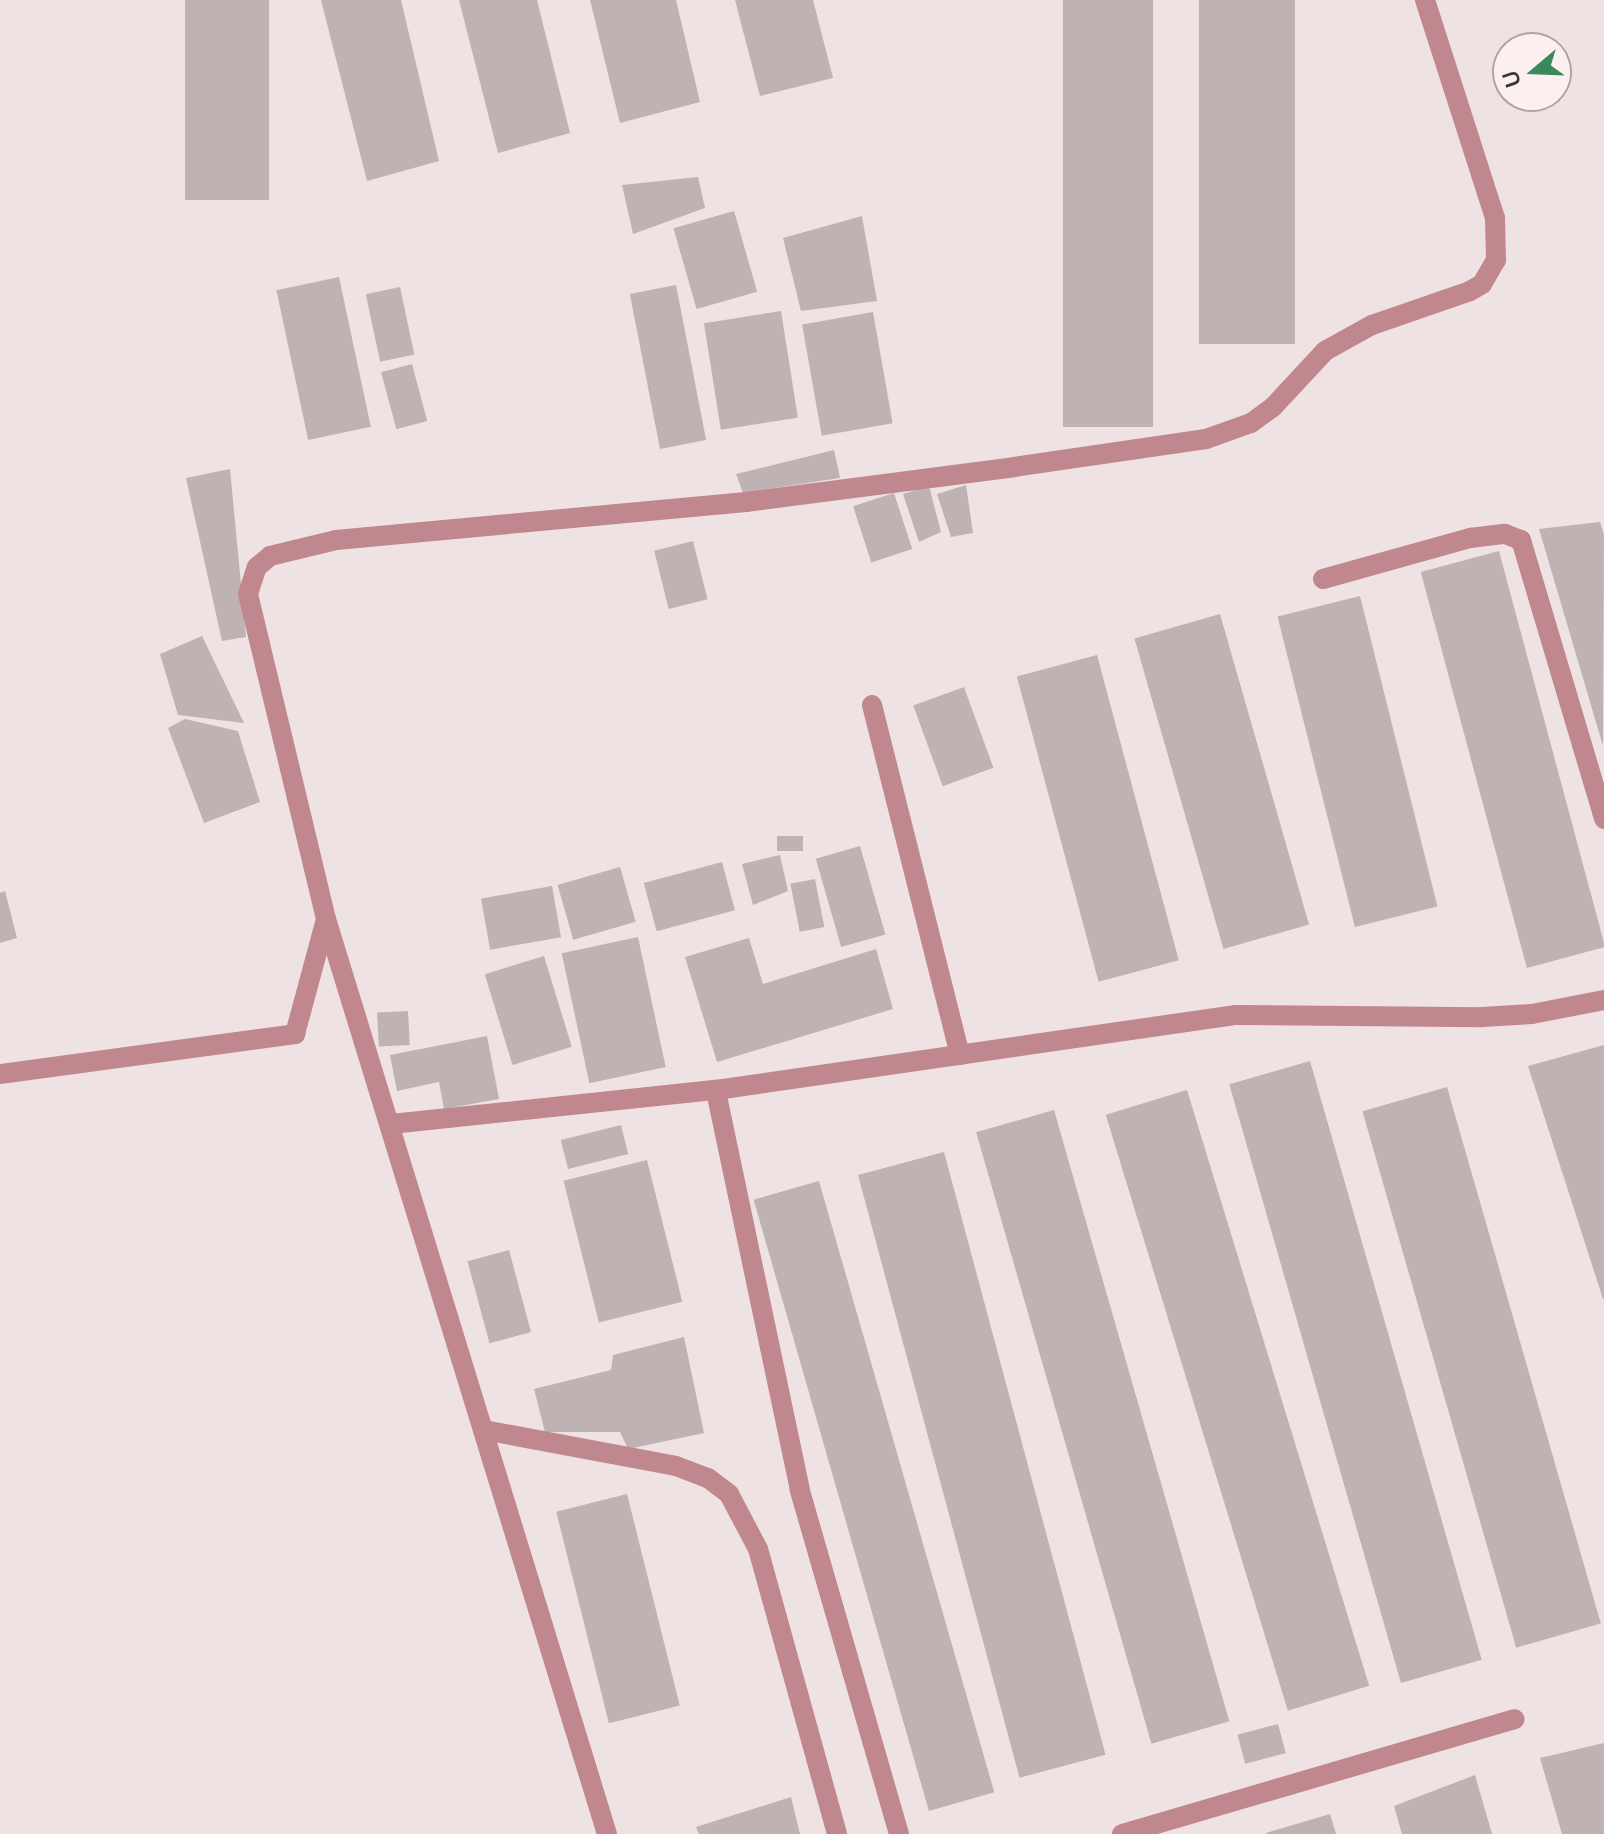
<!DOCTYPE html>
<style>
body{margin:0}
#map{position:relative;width:1604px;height:1834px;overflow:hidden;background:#efe2e3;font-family:Mulish,sans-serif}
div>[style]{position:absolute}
.building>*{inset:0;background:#bfb2b3;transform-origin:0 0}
.minor>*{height:20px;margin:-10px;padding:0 10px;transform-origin:10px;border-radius:10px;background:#c0888e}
span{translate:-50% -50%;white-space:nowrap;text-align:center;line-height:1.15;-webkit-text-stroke:7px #fceff0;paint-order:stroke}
.north{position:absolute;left:1492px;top:32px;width:80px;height:80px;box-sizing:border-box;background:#fceff0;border:2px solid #aea4a5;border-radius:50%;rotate:251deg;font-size:22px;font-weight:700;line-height:32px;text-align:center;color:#393435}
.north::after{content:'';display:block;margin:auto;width:28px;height:36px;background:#39895a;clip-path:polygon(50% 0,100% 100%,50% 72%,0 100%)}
</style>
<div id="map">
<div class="building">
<div style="left:185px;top:0;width:84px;height:200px"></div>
<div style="clip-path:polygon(321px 0,401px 0,439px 161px,367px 181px)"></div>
<div style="clip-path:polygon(459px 0,537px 0,570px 133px,498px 153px)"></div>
<div style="clip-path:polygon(590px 0,676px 0,700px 102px,620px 123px)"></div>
<div style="clip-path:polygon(735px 0,813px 0,833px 78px,760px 96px)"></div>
<div style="left:1063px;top:0;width:90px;height:427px"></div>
<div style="left:1199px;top:0;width:96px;height:344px"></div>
<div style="clip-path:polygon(698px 177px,705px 208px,633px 234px,622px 185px)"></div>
<div style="left:734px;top:211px;width:84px;height:63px;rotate:74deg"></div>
<div style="clip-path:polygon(862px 216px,877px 301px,801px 311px,783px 238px)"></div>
<div style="left:339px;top:277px;width:153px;height:64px;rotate:78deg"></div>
<div style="left:676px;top:285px;width:158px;height:47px;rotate:79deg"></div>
<div style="left:400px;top:287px;width:69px;height:35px;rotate:78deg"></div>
<div style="left:781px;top:311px;width:108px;height:78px;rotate:81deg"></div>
<div style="left:873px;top:312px;width:113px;height:72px;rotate:80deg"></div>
<div style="left:412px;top:364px;width:59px;height:32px;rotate:75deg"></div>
<div style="clip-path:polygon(834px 450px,840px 478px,743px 493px,736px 474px)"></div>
<div style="clip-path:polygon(230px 469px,246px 637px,222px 641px,186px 478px)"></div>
<div style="clip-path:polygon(966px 485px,973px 533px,951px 537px,937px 494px)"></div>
<div style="clip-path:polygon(929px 486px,941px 532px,919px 542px,903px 494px)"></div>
<div style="left:894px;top:493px;width:59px;height:43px;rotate:72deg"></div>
<div style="clip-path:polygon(1600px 522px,1604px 535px,1603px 746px,1539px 529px)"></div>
<div style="left:693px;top:541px;width:60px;height:40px;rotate:76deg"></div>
<div style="left:1499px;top:551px;width:410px;height:81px;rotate:75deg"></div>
<div style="left:1360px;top:596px;width:320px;height:85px;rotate:76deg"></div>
<div style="left:1220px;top:614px;width:323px;height:89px;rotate:74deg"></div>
<div style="clip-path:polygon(202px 636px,244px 723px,178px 715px,160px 654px)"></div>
<div style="left:1097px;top:655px;width:316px;height:83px;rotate:75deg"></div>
<div style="left:964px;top:687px;width:86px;height:54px;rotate:70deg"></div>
<div style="clip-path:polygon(185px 719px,238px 731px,260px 802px,204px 823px,168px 728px)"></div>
<div style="left:777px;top:836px;width:26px;height:15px"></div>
<div style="left:860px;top:846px;width:92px;height:46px;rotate:74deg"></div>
<div style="clip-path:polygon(780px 855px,788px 891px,753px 905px,742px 864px)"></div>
<div style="left:722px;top:862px;width:50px;height:81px;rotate:75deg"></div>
<div style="left:620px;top:867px;width:57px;height:65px;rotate:74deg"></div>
<div style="left:815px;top:879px;width:49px;height:25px;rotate:79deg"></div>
<div style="left:552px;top:886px;width:52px;height:72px;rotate:80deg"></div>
<div style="clip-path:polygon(5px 891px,17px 938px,0 943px,0 893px)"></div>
<div style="left:638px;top:937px;width:133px;height:78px;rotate:78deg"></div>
<div style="clip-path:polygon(749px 938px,763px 984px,876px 949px,893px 1009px,717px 1062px,685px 957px)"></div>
<div style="left:544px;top:956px;width:95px;height:62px;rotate:73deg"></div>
<div style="left:408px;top:1011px;width:34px;height:31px;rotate:87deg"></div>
<div style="clip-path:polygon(487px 1036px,499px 1099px,444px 1109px,439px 1082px,397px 1091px,390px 1055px)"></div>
<div style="clip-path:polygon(1604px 1045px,1604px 1299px,1603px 1299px,1528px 1066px)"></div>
<div style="left:1310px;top:1061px;width:623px;height:84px;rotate:74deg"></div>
<div style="left:1447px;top:1087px;width:558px;height:88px;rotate:74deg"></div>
<div style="left:1187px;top:1090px;width:623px;height:85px;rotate:73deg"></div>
<div style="left:1054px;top:1110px;width:636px;height:81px;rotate:74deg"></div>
<div style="left:621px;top:1125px;width:30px;height:62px;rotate:76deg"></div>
<div style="left:944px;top:1152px;width:624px;height:89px;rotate:75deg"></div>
<div style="left:647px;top:1160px;width:146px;height:86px;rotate:76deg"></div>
<div style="left:819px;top:1181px;width:636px;height:68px;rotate:74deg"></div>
<div style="left:509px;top:1250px;width:85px;height:43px;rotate:75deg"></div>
<div style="clip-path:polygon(684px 1337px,704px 1433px,628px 1449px,620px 1432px,545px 1432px,534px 1389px,611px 1370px,613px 1355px)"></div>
<div style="left:627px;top:1494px;width:218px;height:73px;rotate:76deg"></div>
<div style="left:1278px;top:1724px;width:30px;height:42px;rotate:75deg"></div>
<div style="clip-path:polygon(1604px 1743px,1604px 1834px,1562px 1834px,1540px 1758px)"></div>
<div style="clip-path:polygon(1475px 1775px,1492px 1834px,1402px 1834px,1394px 1806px)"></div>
<div style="clip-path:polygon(791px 1797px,800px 1834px,699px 1834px,696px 1827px)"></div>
<div style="clip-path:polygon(1330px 1814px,1336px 1834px,1267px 1834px,1266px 1833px)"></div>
</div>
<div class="minor">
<div style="left:1323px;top:579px;width:153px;rotate:-15.6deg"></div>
<div style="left:1470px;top:538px;width:35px;rotate:-7deg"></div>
<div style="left:1505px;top:534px;width:17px;rotate:21deg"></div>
<div style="left:1521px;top:540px;width:291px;rotate:73.4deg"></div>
<div style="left:872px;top:705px;width:361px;rotate:75.9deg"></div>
<div style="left:326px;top:919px;width:334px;rotate:-103.5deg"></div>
<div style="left:248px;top:594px;width:28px;rotate:-72deg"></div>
<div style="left:257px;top:567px;width:17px;rotate:-40deg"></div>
<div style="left:270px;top:556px;width:68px;rotate:-13.6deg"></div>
<div style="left:336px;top:540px;width:412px;rotate:-5.3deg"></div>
<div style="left:746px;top:502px;width:270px;rotate:-7.4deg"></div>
<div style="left:1014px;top:467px;width:194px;rotate:-8.3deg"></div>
<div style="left:1206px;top:439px;width:48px;rotate:-19.6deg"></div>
<div style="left:1251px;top:423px;width:27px;rotate:-36deg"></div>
<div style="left:1273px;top:407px;width:76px;rotate:-47.1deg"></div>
<div style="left:1325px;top:351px;width:54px;rotate:-29deg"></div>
<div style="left:1372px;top:325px;width:104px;rotate:-19.1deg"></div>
<div style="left:1470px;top:291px;width:14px;rotate:-30deg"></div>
<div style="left:1482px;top:284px;width:28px;rotate:-60deg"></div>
<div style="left:1496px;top:260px;width:42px;rotate:-91.4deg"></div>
<div style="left:1495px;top:218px;width:229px;rotate:-107.8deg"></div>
<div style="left:0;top:1074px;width:298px;rotate:-7.7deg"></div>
<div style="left:295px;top:1034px;width:119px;rotate:-74.9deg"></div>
<div style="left:326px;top:919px;width:957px;rotate:72.93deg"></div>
<div style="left:391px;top:1124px;width:327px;rotate:-6deg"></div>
<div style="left:484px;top:1430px;width:195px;rotate:10.6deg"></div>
<div style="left:676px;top:1466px;width:34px;rotate:21deg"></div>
<div style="left:708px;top:1478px;width:26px;rotate:37deg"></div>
<div style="left:729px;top:1494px;width:62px;rotate:62.2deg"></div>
<div style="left:758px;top:1549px;width:296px;rotate:74.5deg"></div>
<div style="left:899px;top:1834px;width:358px;rotate:-106.1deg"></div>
<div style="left:800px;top:1490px;width:409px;rotate:-101.9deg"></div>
<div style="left:716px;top:1090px;width:524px;rotate:-8.22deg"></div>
<div style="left:1235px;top:1015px;width:247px;rotate:0.5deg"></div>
<div style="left:1482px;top:1017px;width:50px;rotate:-3.4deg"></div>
<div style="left:1532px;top:1014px;width:73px;rotate:-11deg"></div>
<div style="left:1122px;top:1834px;width:409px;rotate:-16.3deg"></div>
</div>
<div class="north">U</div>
</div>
